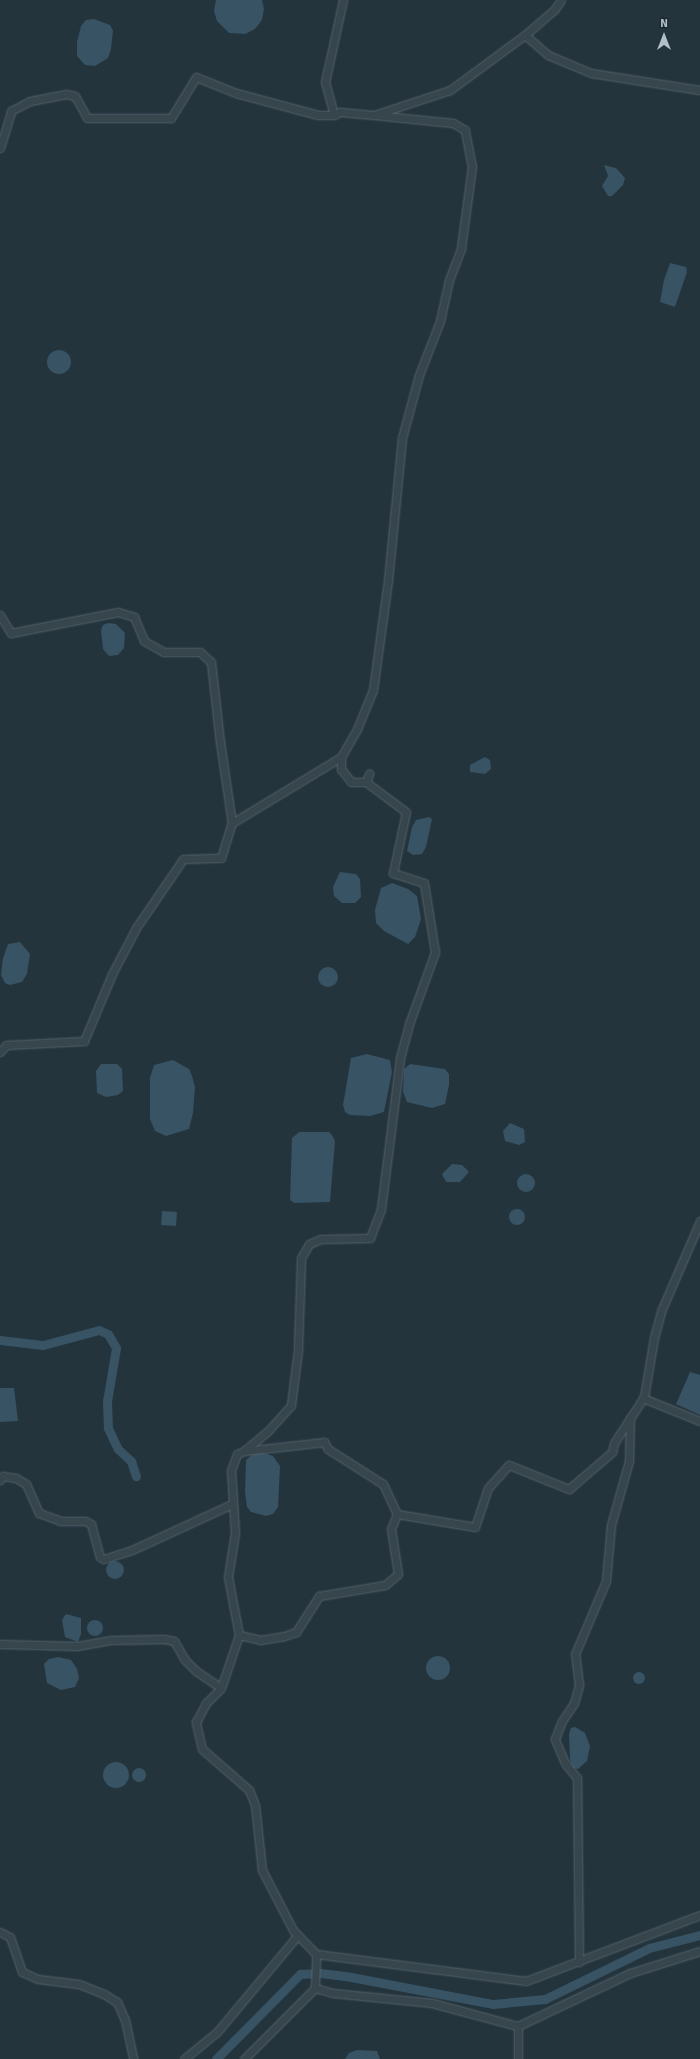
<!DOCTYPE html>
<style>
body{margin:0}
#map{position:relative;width:700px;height:2059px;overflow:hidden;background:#23343d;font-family:Signika,sans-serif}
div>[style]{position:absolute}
.water>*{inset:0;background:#375364;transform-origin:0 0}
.round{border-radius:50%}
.canal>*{height:9px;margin:-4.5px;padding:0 4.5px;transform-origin:4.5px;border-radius:4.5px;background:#375364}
.roads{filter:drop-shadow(0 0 1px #55636b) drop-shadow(0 0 1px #55636b)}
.minor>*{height:7px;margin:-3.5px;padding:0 3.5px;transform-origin:3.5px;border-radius:3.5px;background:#37454d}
span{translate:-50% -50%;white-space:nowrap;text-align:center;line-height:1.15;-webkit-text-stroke:3px #1c2a32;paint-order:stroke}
.north{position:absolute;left:644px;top:16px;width:40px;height:40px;-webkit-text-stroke:3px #1c2a32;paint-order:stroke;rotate:0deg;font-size:11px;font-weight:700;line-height:16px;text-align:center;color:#b3c0c8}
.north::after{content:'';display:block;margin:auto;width:14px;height:18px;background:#b3c0c8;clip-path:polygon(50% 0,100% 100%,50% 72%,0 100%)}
</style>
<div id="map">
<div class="water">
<div style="clip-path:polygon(216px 0,262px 0,264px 9px,262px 20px,255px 29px,245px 34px,229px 33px,217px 21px,214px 11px)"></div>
<div style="clip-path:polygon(94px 19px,110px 25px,113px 31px,111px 49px,108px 58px,95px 66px,85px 65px,77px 56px,77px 42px,81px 26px,86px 20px)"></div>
<div style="clip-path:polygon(604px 165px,616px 168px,625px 178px,623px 185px,612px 196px,608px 196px,602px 186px,608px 176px)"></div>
<div style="clip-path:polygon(670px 263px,686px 267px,687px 272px,675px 307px,660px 302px,664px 280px)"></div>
<div class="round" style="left:47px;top:350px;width:24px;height:24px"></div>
<div style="clip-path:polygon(108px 623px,116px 624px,125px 633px,124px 648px,118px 655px,109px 656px,103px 649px,101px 630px,103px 625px)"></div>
<div style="clip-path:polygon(485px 757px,490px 760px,491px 769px,485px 774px,470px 772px,470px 765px)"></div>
<div style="clip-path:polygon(429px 817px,432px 819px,426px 847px,422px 854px,413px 855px,407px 851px,412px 827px,416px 820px)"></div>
<div style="clip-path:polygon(340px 872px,356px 874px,360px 879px,361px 897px,355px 903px,342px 903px,334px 896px,333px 887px)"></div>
<div style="clip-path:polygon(392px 883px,408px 889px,417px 896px,421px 919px,415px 937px,408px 944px,384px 931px,376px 923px,375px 910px,381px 888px)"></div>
<div style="clip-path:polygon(20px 942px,30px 954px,27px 974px,22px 982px,10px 985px,5px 983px,1px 975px,3px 958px,8px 944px)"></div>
<div class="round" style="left:318px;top:967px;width:20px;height:20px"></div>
<div style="clip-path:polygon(367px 1054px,390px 1060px,392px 1072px,384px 1112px,370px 1116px,350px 1115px,345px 1112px,343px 1105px,351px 1058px)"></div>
<div style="clip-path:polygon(173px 1060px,189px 1069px,192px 1076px,195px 1087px,193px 1113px,189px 1129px,166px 1136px,155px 1131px,150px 1119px,150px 1078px,154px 1065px)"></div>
<div style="clip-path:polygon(101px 1064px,117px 1064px,122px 1069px,123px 1091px,118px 1095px,106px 1097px,97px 1093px,96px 1071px)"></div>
<div style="clip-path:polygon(410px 1064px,445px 1069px,449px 1074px,449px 1085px,445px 1104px,432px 1108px,407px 1102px,403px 1092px,404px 1069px)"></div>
<div style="clip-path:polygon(510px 1123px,524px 1129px,525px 1142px,519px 1145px,505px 1141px,503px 1131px)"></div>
<div style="clip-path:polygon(299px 1132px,329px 1132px,332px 1135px,335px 1141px,330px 1202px,294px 1203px,290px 1200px,292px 1138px)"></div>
<div style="clip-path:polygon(452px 1164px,462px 1165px,469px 1172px,460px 1182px,446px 1182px,442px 1174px)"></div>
<div class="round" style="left:517px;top:1174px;width:18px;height:18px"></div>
<div class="round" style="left:509px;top:1209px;width:16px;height:16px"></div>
<div style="left:162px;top:1211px;width:15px;height:14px;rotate:4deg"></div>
<div style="clip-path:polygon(690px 1372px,700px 1375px,700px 1415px,676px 1404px)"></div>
<div style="clip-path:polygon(0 1388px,14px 1388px,18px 1421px,0 1422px)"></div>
<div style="clip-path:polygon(260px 1452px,273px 1456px,280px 1466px,278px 1507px,273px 1514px,266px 1516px,251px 1512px,247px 1507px,245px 1492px,246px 1460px,253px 1454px)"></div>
<div class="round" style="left:106px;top:1561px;width:18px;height:18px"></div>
<div style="clip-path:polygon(66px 1614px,81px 1618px,81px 1634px,78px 1642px,65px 1637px,62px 1620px)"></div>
<div class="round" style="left:87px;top:1620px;width:16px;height:16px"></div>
<div class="round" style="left:426px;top:1656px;width:24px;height:24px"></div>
<div style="clip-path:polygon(58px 1657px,71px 1660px,77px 1669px,79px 1678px,75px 1687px,61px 1690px,47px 1683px,44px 1664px,49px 1659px)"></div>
<div class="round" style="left:633px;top:1672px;width:12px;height:12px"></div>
<div style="clip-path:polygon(575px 1727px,585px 1733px,590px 1746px,587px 1761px,578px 1769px,573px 1768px,570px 1760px,569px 1734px,571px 1728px)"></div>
<div class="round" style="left:103px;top:1762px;width:26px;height:26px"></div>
<div class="round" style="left:132px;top:1768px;width:14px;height:14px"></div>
<div style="clip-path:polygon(357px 2050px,377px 2051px,380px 2059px,345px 2059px,349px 2053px)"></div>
</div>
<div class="canal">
<div style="left:0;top:1340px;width:43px;rotate:6.6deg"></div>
<div style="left:43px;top:1345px;width:58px;rotate:-15deg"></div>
<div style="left:99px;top:1330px;width:10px;rotate:24deg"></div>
<div style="left:108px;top:1334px;width:16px;rotate:60deg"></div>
<div style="left:116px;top:1348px;width:54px;rotate:99.6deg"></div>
<div style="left:107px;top:1401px;width:27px;rotate:88deg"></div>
<div style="left:108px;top:1428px;width:23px;rotate:65deg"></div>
<div style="left:118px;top:1449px;width:18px;rotate:43deg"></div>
<div style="left:131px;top:1461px;width:16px;rotate:72deg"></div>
<div style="left:216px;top:2059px;width:120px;rotate:-45.3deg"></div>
<div style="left:300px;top:1974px;width:20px;rotate:-3deg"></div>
<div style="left:320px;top:1973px;width:31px;rotate:7deg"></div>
<div style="left:351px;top:1977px;width:145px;rotate:10.8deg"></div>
<div style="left:493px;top:2004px;width:52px;rotate:-5.5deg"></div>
<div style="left:545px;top:1999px;width:116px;rotate:-26.1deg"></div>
<div style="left:649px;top:1948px;width:53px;rotate:-14.3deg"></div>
</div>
<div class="roads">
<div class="minor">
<div style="left:525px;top:35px;width:30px;rotate:41deg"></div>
<div style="left:548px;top:55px;width:47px;rotate:22.7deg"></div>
<div style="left:591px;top:73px;width:110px;rotate:8.9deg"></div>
<div style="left:334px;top:115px;width:34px;rotate:-105deg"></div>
<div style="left:325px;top:82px;width:84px;rotate:-77.6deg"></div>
<div style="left:0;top:148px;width:39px;rotate:-73deg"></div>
<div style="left:11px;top:111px;width:21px;rotate:-28deg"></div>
<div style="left:30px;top:101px;width:37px;rotate:-11deg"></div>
<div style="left:66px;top:94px;width:9px;rotate:13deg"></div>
<div style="left:75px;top:96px;width:25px;rotate:61deg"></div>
<div style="left:87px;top:118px;width:84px"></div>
<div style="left:171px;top:118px;width:48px;rotate:-58.6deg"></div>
<div style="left:196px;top:77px;width:43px;rotate:21.8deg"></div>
<div style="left:236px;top:93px;width:85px;rotate:15deg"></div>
<div style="left:318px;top:115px;width:16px"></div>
<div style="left:334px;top:115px;width:7px;rotate:-27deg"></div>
<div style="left:340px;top:112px;width:34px;rotate:5deg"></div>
<div style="left:374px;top:115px;width:80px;rotate:-18.2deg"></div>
<div style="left:450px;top:90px;width:93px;rotate:-36.3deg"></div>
<div style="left:525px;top:35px;width:38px;rotate:-41deg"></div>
<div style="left:554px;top:10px;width:12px;rotate:-55deg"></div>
<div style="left:0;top:615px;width:21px;rotate:59deg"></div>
<div style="left:11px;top:633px;width:109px;rotate:-11.1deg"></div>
<div style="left:118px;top:612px;width:17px;rotate:17deg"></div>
<div style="left:134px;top:617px;width:26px;rotate:67deg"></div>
<div style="left:144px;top:641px;width:23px;rotate:29deg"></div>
<div style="left:164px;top:652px;width:36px"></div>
<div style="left:200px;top:652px;width:15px;rotate:42deg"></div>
<div style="left:211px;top:662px;width:81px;rotate:83.6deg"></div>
<div style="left:220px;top:742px;width:82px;rotate:81.6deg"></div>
<div style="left:341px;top:757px;width:12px;rotate:90deg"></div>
<div style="left:341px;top:769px;width:16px;rotate:52deg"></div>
<div style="left:351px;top:782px;width:15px"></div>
<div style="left:366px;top:782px;width:9px;rotate:-69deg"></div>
<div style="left:0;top:1052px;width:9px;rotate:-49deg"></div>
<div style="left:6px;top:1045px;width:78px;rotate:-2.9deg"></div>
<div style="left:84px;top:1041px;width:73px;rotate:-67.3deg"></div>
<div style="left:112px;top:974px;width:52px;rotate:-62.4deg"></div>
<div style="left:136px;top:928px;width:83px;rotate:-55.7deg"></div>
<div style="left:183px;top:859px;width:38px;rotate:-2deg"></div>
<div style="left:221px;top:858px;width:37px;rotate:-73deg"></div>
<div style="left:232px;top:823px;width:127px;rotate:-31.2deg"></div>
<div style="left:341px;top:757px;width:32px;rotate:-60deg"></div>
<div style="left:357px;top:729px;width:42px;rotate:-67.7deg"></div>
<div style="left:373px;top:690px;width:110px;rotate:-82.2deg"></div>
<div style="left:388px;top:581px;width:144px;rotate:-84.4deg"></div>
<div style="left:402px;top:438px;width:65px;rotate:-74.9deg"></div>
<div style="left:419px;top:375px;width:58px;rotate:-68.7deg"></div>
<div style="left:440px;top:321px;width:42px;rotate:-77.6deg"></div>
<div style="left:449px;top:280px;width:34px;rotate:-69deg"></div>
<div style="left:461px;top:248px;width:82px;rotate:-82.3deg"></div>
<div style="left:472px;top:167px;width:38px;rotate:-101deg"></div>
<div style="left:465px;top:130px;width:14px;rotate:-150deg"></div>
<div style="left:453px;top:123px;width:79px;rotate:-174.2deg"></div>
<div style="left:643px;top:1398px;width:61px;rotate:22deg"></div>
<div style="left:244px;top:1451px;width:81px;rotate:-6.4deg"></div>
<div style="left:324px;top:1442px;width:8px;rotate:60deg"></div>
<div style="left:328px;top:1449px;width:65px;rotate:32.5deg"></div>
<div style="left:383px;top:1484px;width:33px;rotate:65deg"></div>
<div style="left:0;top:1480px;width:5px;rotate:-53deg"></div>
<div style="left:3px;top:1476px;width:13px;rotate:9deg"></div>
<div style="left:16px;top:1478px;width:12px;rotate:31deg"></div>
<div style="left:26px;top:1484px;width:32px;rotate:66deg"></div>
<div style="left:39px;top:1513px;width:23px;rotate:20deg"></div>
<div style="left:61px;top:1521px;width:24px"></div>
<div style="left:85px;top:1521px;width:7px;rotate:27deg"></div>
<div style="left:91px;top:1524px;width:34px;rotate:75deg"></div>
<div style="left:100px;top:1557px;width:4px;rotate:27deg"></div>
<div style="left:104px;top:1559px;width:29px;rotate:-18deg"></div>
<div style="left:132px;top:1550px;width:110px;rotate:-24.7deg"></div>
<div style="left:239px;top:1635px;width:22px;rotate:13deg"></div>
<div style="left:260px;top:1640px;width:24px;rotate:-9deg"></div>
<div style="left:284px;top:1636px;width:13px;rotate:-18deg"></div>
<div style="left:296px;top:1632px;width:43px;rotate:-57.4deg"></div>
<div style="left:319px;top:1596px;width:67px;rotate:-9.5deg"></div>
<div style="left:385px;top:1585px;width:17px;rotate:-40deg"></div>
<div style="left:398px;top:1574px;width:46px;rotate:-98.8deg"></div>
<div style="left:391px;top:1529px;width:16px;rotate:-68deg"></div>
<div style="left:397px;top:1514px;width:79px;rotate:9.5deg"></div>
<div style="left:475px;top:1527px;width:41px;rotate:-71.6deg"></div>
<div style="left:488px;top:1488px;width:31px;rotate:-48deg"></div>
<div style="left:509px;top:1465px;width:65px;rotate:21.8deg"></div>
<div style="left:569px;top:1489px;width:57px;rotate:-40.7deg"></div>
<div style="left:612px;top:1452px;width:9px;rotate:-77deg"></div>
<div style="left:614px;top:1443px;width:55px;rotate:-56.9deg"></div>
<div style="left:644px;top:1397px;width:60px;rotate:-80.4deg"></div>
<div style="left:654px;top:1338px;width:30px;rotate:-75deg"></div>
<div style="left:662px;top:1309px;width:96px;rotate:-66.6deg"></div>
<div style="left:0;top:1644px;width:77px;rotate:1.5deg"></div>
<div style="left:77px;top:1646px;width:35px;rotate:-10deg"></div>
<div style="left:111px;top:1640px;width:53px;rotate:-1.1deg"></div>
<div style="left:164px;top:1639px;width:10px;rotate:11deg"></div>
<div style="left:174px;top:1641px;width:22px;rotate:60deg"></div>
<div style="left:185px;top:1660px;width:16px;rotate:45deg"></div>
<div style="left:196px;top:1671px;width:30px;rotate:34deg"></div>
<div style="left:0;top:1932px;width:11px;rotate:27deg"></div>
<div style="left:10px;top:1937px;width:37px;rotate:71deg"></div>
<div style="left:22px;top:1972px;width:17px;rotate:24deg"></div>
<div style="left:38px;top:1979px;width:41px;rotate:7deg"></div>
<div style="left:79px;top:1984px;width:27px;rotate:22deg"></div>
<div style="left:104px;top:1994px;width:15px;rotate:32deg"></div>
<div style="left:117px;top:2002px;width:20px;rotate:66deg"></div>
<div style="left:125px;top:2020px;width:40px;rotate:78deg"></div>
<div style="left:316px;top:1954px;width:33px;rotate:-134deg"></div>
<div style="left:293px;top:1930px;width:68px;rotate:-117.3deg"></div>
<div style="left:262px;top:1870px;width:65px;rotate:-96.1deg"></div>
<div style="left:255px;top:1805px;width:16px;rotate:-112deg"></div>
<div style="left:249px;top:1790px;width:62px;rotate:-138.9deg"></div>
<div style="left:202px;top:1749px;width:28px;rotate:-103deg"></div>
<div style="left:196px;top:1722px;width:21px;rotate:-62deg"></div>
<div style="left:206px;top:1703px;width:21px;rotate:-45deg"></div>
<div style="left:221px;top:1688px;width:56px;rotate:-71.2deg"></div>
<div style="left:239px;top:1635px;width:59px;rotate:-100.7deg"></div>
<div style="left:228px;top:1577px;width:45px;rotate:-81deg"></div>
<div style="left:235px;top:1533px;width:63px;rotate:-93.6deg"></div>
<div style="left:231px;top:1470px;width:17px;rotate:-69deg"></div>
<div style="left:237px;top:1454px;width:8px;rotate:-23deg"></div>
<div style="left:244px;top:1451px;width:30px;rotate:-40deg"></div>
<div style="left:267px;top:1432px;width:36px;rotate:-48deg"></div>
<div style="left:291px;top:1405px;width:55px;rotate:-82.7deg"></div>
<div style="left:298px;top:1350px;width:92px;rotate:-88.1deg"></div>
<div style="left:301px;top:1258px;width:16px;rotate:-60deg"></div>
<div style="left:309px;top:1244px;width:13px;rotate:-23deg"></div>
<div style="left:321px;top:1239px;width:49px;rotate:-1.2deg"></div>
<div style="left:370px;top:1238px;width:31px;rotate:-69deg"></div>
<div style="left:381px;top:1209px;width:152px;rotate:-82.8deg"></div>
<div style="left:400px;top:1058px;width:35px;rotate:-75deg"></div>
<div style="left:409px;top:1024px;width:77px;rotate:-70.1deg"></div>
<div style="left:435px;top:952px;width:70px;rotate:-99.1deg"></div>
<div style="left:424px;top:883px;width:33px;rotate:-162deg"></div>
<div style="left:393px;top:873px;width:62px;rotate:-78deg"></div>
<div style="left:406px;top:812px;width:50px;rotate:-143.1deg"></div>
<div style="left:579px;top:1962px;width:184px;rotate:-90.6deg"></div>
<div style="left:577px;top:1778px;width:19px;rotate:-129deg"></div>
<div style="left:565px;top:1763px;width:26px;rotate:-113deg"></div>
<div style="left:555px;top:1739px;width:19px;rotate:-69deg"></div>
<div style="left:562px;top:1721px;width:22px;rotate:-56deg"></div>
<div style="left:574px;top:1703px;width:19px;rotate:-74deg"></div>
<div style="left:579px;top:1685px;width:31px;rotate:-97deg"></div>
<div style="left:575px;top:1654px;width:79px;rotate:-67deg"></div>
<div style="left:606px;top:1581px;width:56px;rotate:-84.9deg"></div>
<div style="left:611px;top:1525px;width:66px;rotate:-74.3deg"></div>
<div style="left:629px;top:1461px;width:43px;rotate:-88.7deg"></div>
<div style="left:315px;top:1988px;width:19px;rotate:16deg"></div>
<div style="left:333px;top:1993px;width:100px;rotate:5.8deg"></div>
<div style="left:432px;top:2003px;width:89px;rotate:15deg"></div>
<div style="left:518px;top:2026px;width:124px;rotate:-25.3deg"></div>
<div style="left:630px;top:1973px;width:73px;rotate:-17.4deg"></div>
<div style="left:184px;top:2059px;width:43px;rotate:-39.3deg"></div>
<div style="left:217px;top:2032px;width:125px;rotate:-50.2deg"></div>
<div style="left:244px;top:2059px;width:100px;rotate:-45deg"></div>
<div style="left:315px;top:1988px;width:34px;rotate:-88deg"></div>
<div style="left:316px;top:1954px;width:212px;rotate:7.3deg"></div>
<div style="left:526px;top:1981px;width:186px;rotate:-20.8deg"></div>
<div style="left:518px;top:2059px;width:33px;rotate:-90deg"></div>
</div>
</div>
<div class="north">N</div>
</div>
